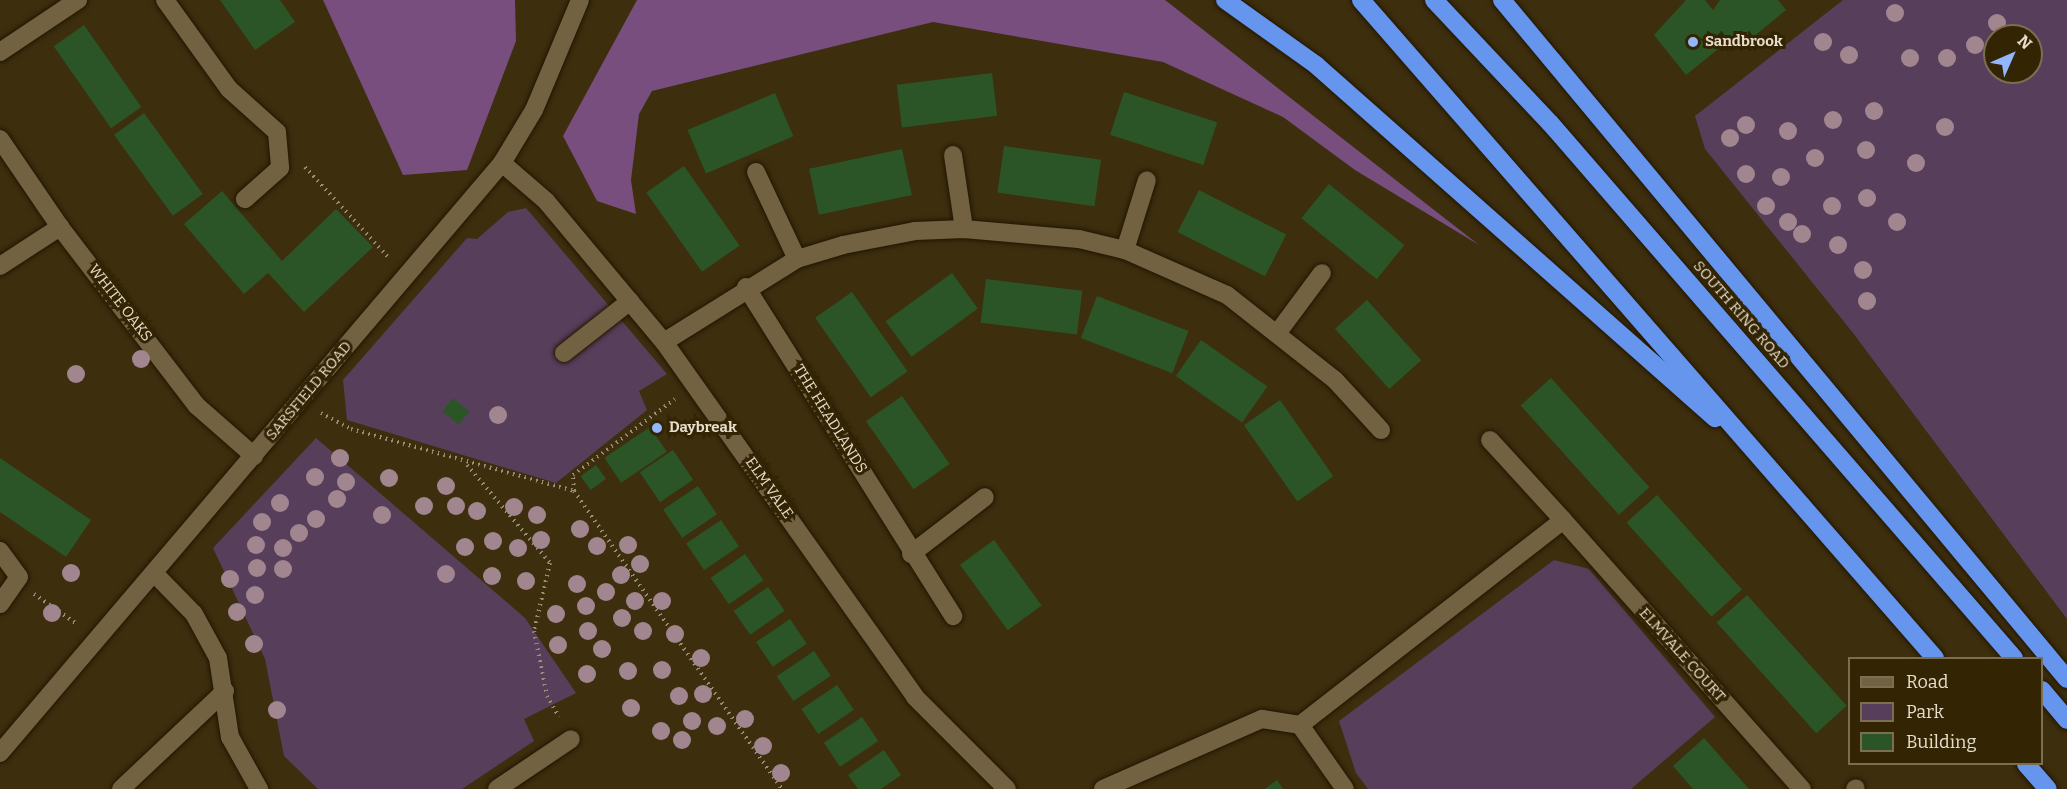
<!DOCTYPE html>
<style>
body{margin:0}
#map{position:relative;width:2067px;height:789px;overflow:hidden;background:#3d2e0e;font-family:Bitter,serif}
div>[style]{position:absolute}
.green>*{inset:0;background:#573e5b}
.forest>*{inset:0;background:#774e7d}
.building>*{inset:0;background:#2b5527;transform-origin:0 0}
.path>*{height:4px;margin-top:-2px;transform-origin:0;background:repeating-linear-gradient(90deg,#998e75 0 1.5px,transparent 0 6px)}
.roads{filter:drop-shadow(0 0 2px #221601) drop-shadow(0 0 2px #221601)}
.minor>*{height:18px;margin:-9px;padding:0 9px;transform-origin:9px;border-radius:9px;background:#736242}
.highway>*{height:18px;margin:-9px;padding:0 9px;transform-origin:9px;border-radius:9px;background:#6695ed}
.trees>*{width:18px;height:18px;margin:-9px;border-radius:50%;background:#a2868f}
.dots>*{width:16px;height:16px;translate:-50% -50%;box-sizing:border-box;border:3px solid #332403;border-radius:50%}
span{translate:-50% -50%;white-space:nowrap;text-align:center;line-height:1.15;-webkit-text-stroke:6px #332403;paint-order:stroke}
.poi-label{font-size:15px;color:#e6ddcb;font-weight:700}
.left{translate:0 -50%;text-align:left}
.street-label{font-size:15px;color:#e6ddcb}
.legend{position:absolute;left:1848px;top:657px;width:195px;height:108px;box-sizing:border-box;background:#332403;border:2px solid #7b6e53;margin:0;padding:8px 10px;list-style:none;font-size:18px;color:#e6ddcb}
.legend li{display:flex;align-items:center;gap:12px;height:30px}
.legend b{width:30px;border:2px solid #7b6e53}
.north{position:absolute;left:1983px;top:24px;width:60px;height:60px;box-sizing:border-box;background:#332403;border:2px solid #7b6e53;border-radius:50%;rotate:45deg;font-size:16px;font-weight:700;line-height:24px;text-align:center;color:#e6ddcb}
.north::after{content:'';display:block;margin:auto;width:21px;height:27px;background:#92b7fd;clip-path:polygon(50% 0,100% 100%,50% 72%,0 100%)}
</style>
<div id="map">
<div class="green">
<div style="clip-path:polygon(evenodd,1843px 0,2067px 0,2067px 619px,1853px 333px,1705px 149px,1695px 116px,1843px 0,1995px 36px,2031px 36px,2031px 72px,1995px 72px,1995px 36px)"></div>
<div style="clip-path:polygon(526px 208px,667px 374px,639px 391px,647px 410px,556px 483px,347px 420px,343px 380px,467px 238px,477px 239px,508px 212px)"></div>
<div style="clip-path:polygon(316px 438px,525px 618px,576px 693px,524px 719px,534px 741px,462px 789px,318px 789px,284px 756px,265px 659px,213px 548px)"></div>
<div style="clip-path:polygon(1554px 560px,1589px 569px,1715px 717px,1631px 789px,1368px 789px,1356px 773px,1339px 721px)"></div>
</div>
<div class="forest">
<div style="clip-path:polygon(323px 0,515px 0,516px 41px,467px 170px,403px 175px)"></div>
<div style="clip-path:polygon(637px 0,1165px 0,1479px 245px,1355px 170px,1283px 117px,1163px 62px,933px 22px,652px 91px,639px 114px,631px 180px,636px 214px,597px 201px,563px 136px)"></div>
</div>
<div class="building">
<div style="clip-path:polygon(220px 0,280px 0,295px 22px,255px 50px)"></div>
<div style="clip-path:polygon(1686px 0,1705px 0,1713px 10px,1720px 0,1778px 0,1786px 10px,1741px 47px,1733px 37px,1686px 75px,1654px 35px)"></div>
<div style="left:84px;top:25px;width:100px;height:37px;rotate:55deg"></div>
<div style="left:992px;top:73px;width:43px;height:96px;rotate:83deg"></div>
<div style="left:1124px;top:92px;width:98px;height:45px;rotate:18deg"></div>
<div style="left:775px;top:93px;width:47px;height:95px;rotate:67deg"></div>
<div style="left:144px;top:113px;width:100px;height:37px;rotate:54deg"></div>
<div style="left:1004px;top:146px;width:98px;height:47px;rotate:8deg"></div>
<div style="left:902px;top:149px;width:47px;height:95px;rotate:78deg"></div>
<div style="left:684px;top:166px;width:97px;height:46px;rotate:55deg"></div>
<div style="left:1329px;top:184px;width:97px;height:44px;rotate:39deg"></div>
<div style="left:1199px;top:190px;width:98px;height:47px;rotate:27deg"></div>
<div style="clip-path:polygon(222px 191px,282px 261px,336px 209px,373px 247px,304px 312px,268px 273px,244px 294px,184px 224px)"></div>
<div style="left:952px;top:273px;width:44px;height:82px;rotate:54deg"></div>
<div style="left:986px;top:279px;width:97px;height:44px;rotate:7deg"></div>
<div style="left:852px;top:292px;width:97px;height:45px;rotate:55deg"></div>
<div style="left:1097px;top:296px;width:98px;height:45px;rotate:21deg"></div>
<div style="left:1367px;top:300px;width:81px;height:43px;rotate:48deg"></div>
<div style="left:1201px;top:340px;width:81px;height:44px;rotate:35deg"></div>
<div style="left:1551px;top:378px;width:147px;height:41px;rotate:48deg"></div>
<div style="left:902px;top:396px;width:83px;height:44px;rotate:55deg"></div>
<div style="left:453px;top:398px;width:21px;height:17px;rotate:39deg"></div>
<div style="left:1280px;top:400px;width:93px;height:44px;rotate:55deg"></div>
<div style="left:650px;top:427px;width:30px;height:55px;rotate:56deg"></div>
<div style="left:673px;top:450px;width:36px;height:40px;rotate:56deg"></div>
<div style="clip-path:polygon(0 458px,91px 520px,66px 557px,0 512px)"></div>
<div style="left:596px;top:465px;width:17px;height:19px;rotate:54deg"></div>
<div style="left:698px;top:486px;width:34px;height:42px;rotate:56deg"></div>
<div style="left:1657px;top:495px;width:127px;height:41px;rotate:48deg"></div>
<div style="left:721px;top:520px;width:32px;height:42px;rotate:56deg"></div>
<div style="left:994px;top:540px;width:81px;height:42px;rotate:54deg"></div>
<div style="left:745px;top:554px;width:32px;height:42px;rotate:55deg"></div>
<div style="left:768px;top:587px;width:29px;height:42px;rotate:55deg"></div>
<div style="left:1747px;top:595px;width:149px;height:41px;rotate:48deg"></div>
<div style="left:790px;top:619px;width:30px;height:41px;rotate:56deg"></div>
<div style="left:814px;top:651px;width:30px;height:45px;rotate:56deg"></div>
<div style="left:837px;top:685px;width:30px;height:43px;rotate:56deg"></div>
<div style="left:862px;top:717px;width:29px;height:46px;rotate:56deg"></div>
<div style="clip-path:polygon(1704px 738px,1749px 789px,1693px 789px,1673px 766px)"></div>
<div style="clip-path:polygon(884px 750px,901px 775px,881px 789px,858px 789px,848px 775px)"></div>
<div style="clip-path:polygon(1277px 780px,1283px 789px,1265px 789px)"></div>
</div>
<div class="path">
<div style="left:305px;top:167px;width:124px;rotate:47.3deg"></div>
<div style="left:321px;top:413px;width:34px;rotate:28deg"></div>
<div style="left:351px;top:429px;width:231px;rotate:15.5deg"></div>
<div style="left:574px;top:491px;width:363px;rotate:55.1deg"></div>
<div style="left:467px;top:465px;width:128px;rotate:49.7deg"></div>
<div style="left:550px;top:563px;width:70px;rotate:103.2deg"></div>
<div style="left:534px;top:631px;width:66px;rotate:78.7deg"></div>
<div style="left:547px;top:696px;width:24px;rotate:60deg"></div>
<div style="left:574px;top:491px;width:16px;rotate:-94deg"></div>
<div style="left:573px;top:475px;width:127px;rotate:-36.7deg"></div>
<div style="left:34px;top:594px;width:52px;rotate:34.9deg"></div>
</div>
<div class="roads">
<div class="minor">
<div style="left:165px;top:0;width:110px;rotate:54.3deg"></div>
<div style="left:229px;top:89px;width:64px;rotate:41.9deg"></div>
<div style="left:277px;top:132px;width:36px;rotate:85deg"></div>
<div style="left:280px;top:168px;width:47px;rotate:138.5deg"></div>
<div style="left:0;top:52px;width:94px;rotate:-33.7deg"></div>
<div style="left:0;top:139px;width:107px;rotate:55.7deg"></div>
<div style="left:60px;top:227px;width:225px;rotate:52.6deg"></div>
<div style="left:197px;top:406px;width:76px;rotate:41.3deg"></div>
<div style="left:953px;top:155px;width:75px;rotate:81.5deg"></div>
<div style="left:502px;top:163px;width:58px;rotate:40.8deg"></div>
<div style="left:546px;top:201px;width:184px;rotate:50.1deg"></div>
<div style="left:664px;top:342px;width:435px;rotate:54.7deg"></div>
<div style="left:915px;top:697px;width:130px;rotate:45deg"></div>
<div style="left:756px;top:172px;width:96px;rotate:64.8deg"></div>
<div style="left:1125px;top:250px;width:73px;rotate:-72.6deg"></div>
<div style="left:0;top:266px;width:72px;rotate:-33deg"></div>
<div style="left:746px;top:287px;width:389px;rotate:57.8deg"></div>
<div style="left:1279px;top:331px;width:72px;rotate:-53.4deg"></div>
<div style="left:664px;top:342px;width:157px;rotate:-32deg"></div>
<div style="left:797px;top:259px;width:48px;rotate:-16.9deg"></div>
<div style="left:843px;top:245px;width:73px;rotate:-11deg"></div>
<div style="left:915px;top:231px;width:49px;rotate:-2.3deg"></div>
<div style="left:964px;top:229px;width:115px;rotate:5deg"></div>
<div style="left:1079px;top:239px;width:47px;rotate:13.4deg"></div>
<div style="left:1125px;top:250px;width:111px;rotate:23.8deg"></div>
<div style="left:1227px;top:295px;width:137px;rotate:38.2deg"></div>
<div style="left:1335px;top:380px;width:68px;rotate:47.4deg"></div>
<div style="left:564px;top:353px;width:84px;rotate:-38.2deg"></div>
<div style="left:1490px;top:440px;width:108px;rotate:47.6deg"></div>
<div style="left:0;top:551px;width:32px;rotate:54deg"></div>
<div style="left:19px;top:577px;width:33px;rotate:125deg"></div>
<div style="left:911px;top:554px;width:93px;rotate:-37.6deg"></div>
<div style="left:154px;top:573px;width:57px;rotate:45.7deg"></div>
<div style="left:194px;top:614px;width:50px;rotate:61.4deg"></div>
<div style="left:218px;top:658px;width:80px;rotate:81.4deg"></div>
<div style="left:230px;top:737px;width:60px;rotate:60.9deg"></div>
<div style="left:1300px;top:725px;width:333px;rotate:-37.9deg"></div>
<div style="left:1563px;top:520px;width:360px;rotate:48.4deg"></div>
<div style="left:0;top:753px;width:775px;rotate:-49.61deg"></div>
<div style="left:502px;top:163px;width:62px;rotate:-58.9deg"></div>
<div style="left:534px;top:110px;width:119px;rotate:-67.3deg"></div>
<div style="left:121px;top:789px;width:143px;rotate:-43.3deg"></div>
<div style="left:497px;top:789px;width:89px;rotate:-34deg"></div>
<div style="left:1103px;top:789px;width:174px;rotate:-23.8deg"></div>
<div style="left:1262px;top:719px;width:38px;rotate:9deg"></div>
<div style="left:1300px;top:725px;width:78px;rotate:54.9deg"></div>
<div style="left:1855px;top:789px;width:1px;rotate:-45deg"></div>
</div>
<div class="highway">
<div style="left:1225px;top:0;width:112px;rotate:35.5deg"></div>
<div style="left:1316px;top:65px;width:533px;rotate:41.5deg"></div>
<div style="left:1361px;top:0;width:873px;rotate:48.9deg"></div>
<div style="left:1434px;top:0;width:169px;rotate:46.7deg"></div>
<div style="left:1550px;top:123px;width:708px;rotate:49.07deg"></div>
<div style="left:1502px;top:0;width:883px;rotate:50.24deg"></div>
<div style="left:2042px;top:690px;width:39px;rotate:50deg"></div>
<div style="left:2026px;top:764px;width:33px;rotate:49deg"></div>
</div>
</div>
<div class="trees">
<div style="left:1895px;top:13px"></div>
<div style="left:1997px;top:23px"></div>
<div style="left:1823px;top:42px"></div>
<div style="left:1975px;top:45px"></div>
<div style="left:1849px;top:55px"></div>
<div style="left:1910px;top:58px"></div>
<div style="left:1947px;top:58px"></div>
<div style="left:1874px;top:111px"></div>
<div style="left:1833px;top:120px"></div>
<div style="left:1746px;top:125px"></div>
<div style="left:1945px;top:127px"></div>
<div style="left:1788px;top:131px"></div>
<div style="left:1730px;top:138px"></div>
<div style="left:1866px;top:150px"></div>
<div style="left:1815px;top:158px"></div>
<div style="left:1916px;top:163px"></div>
<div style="left:1746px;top:174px"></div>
<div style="left:1781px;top:177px"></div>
<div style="left:1867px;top:198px"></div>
<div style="left:1766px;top:206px"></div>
<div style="left:1832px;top:206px"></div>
<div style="left:1788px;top:222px"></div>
<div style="left:1897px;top:222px"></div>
<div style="left:1802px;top:234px"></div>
<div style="left:1838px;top:245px"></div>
<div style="left:1863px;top:270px"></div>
<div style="left:1867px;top:301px"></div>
<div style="left:141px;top:359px"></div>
<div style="left:76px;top:374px"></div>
<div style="left:498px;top:415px"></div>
<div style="left:340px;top:458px"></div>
<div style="left:315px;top:477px"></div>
<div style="left:389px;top:478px"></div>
<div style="left:346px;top:482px"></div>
<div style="left:446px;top:486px"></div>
<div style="left:337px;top:499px"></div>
<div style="left:280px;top:503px"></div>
<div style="left:424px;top:506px"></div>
<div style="left:456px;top:506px"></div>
<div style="left:514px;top:507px"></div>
<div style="left:477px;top:511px"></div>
<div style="left:382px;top:515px"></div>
<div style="left:537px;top:515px"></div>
<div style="left:316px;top:519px"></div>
<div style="left:262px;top:522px"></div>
<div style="left:580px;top:529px"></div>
<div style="left:299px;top:533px"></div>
<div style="left:541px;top:540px"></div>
<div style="left:493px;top:541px"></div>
<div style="left:256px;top:545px"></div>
<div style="left:628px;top:545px"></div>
<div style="left:597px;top:546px"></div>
<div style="left:465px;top:547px"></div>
<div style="left:283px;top:548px"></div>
<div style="left:518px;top:548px"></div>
<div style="left:640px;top:564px"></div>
<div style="left:257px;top:568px"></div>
<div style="left:283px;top:569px"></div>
<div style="left:71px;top:573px"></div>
<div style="left:446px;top:574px"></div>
<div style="left:621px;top:575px"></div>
<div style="left:492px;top:576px"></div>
<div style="left:230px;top:579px"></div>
<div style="left:526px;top:581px"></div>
<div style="left:577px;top:584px"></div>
<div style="left:606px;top:592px"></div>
<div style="left:255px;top:595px"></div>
<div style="left:635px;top:601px"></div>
<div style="left:662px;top:601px"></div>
<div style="left:586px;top:606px"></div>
<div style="left:237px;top:612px"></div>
<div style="left:52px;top:613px"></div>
<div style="left:556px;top:614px"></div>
<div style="left:622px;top:618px"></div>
<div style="left:588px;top:631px"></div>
<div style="left:643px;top:631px"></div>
<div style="left:675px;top:634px"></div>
<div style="left:254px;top:644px"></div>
<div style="left:558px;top:645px"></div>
<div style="left:602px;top:649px"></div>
<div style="left:701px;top:658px"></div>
<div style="left:662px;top:670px"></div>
<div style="left:628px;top:671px"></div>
<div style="left:587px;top:674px"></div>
<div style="left:703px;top:694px"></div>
<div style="left:679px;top:696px"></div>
<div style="left:631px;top:708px"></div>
<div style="left:277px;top:710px"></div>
<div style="left:745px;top:719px"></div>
<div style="left:692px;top:721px"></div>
<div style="left:717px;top:726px"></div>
<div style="left:661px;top:731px"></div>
<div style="left:682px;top:740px"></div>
<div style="left:763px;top:746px"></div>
<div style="left:781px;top:773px"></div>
</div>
<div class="dots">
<div style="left:1693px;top:42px;background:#92b7fd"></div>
<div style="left:657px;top:428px;background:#92b7fd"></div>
</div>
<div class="poi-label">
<span class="left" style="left:1705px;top:42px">Sandbrook</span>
<span class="left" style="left:669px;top:428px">Daybreak</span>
</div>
<div class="street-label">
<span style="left:120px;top:303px;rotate:52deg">WHITE OAKS</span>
<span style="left:1741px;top:315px;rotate:49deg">SOUTH RING ROAD</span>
<span style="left:309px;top:391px;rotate:-50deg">SARSFIELD ROAD</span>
<span style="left:830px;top:419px;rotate:58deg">THE HEADLANDS</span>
<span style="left:769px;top:488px;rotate:55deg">ELM VALE</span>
<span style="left:1682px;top:655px;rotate:48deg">ELMVALE COURT</span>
</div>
<ul class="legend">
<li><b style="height:8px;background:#736242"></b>Road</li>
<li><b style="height:16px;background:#573e5b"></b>Park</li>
<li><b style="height:16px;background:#2b5527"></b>Building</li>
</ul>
<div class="north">N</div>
</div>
